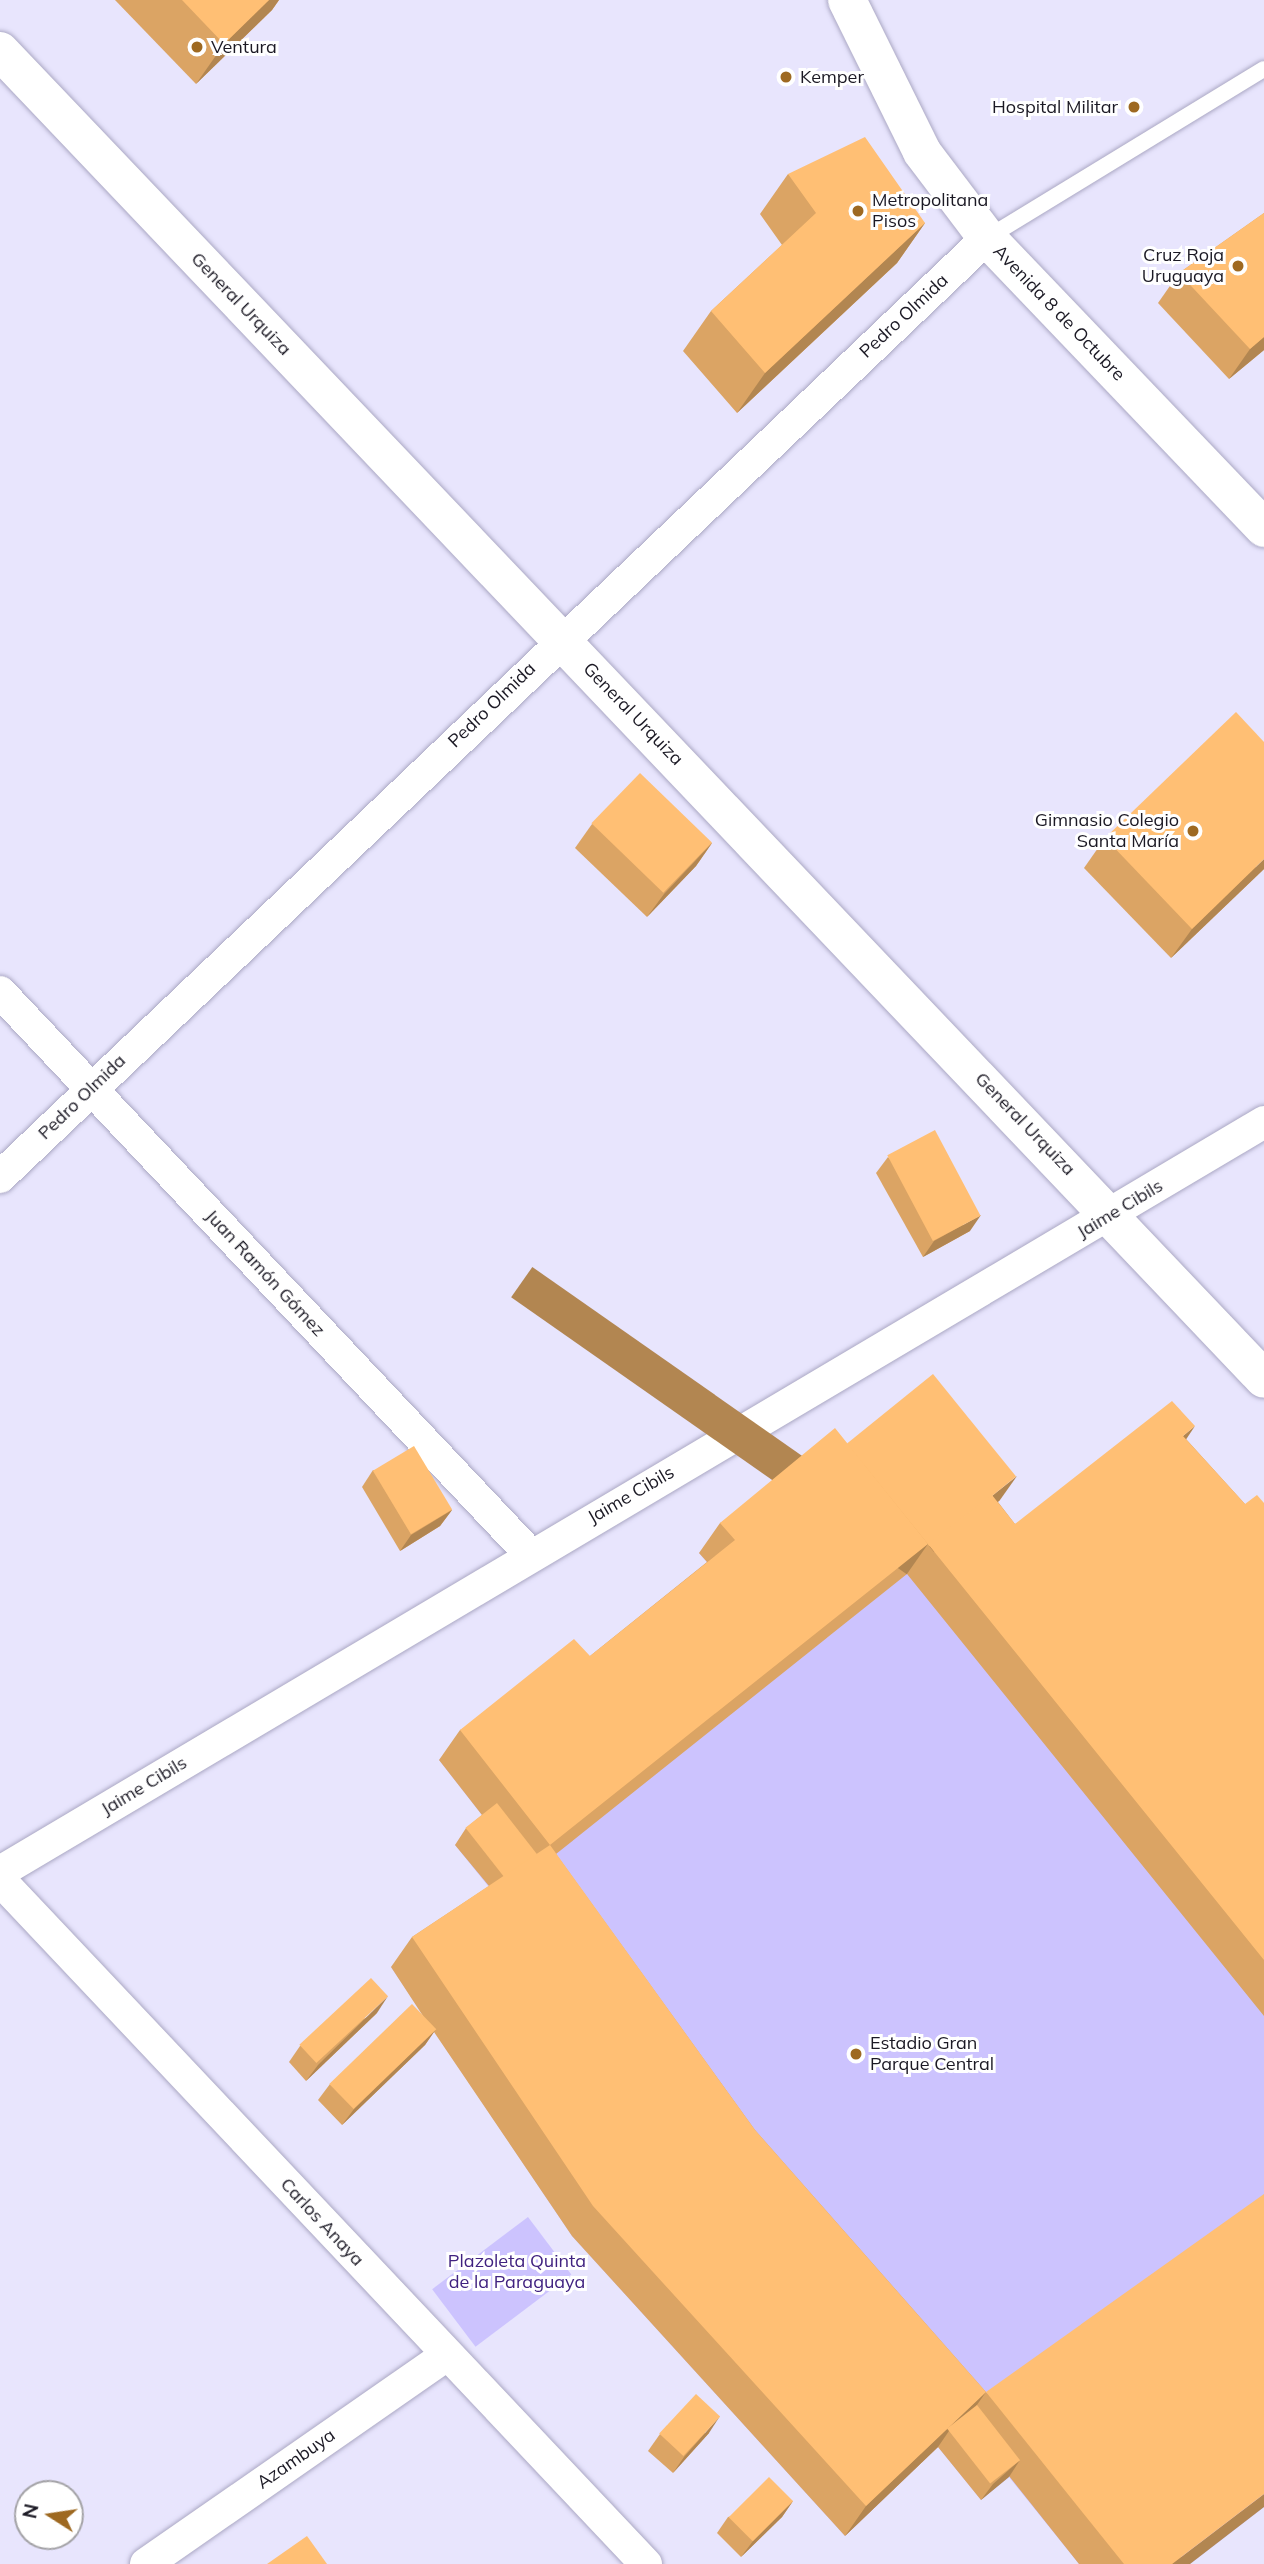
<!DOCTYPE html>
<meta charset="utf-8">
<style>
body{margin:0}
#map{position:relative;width:1264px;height:2564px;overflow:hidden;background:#e8e5fd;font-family:Mulish,sans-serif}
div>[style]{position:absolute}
.green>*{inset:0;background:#ccc3fe;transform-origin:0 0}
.roads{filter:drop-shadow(0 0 2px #aba8c4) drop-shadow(0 0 2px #aba8c4)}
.lane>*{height:16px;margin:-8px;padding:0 8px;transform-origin:8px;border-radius:8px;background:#fff}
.street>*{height:32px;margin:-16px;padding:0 16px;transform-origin:16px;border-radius:16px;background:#fff}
.secondary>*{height:38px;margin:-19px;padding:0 19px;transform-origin:19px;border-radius:19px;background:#fff}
.primary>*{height:38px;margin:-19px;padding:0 19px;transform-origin:19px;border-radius:19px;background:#fff}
.wall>*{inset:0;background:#dba464}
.shaded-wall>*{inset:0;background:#b28651;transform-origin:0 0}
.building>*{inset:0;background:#ffbf74;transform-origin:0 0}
.dots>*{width:19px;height:19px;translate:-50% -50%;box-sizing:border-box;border:4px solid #fff;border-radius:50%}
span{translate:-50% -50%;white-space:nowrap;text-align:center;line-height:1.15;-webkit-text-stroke:6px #fff;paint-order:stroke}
.poi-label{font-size:18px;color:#1b1924}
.left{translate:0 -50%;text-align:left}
.right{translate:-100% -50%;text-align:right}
.street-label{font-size:18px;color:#1b1924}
.park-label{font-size:18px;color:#402280}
.north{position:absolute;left:14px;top:2480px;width:70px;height:70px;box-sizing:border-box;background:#fff;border:2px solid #a4a3a7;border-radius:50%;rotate:282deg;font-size:19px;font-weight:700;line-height:28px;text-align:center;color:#1b1924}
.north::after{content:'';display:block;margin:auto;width:24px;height:32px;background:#9e6921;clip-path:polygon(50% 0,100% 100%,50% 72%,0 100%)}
</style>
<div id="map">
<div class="green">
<div style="clip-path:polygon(814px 1458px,907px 1574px,1264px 1581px,1264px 2507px,1190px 2564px,1079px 2564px,1009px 2477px,981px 2500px,938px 2447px,845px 2536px,572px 2236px,391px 1967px,497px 1897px,455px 1845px,485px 1819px,439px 1760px,553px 1669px,568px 1686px,713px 1569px,699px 1553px)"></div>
<div style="left:528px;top:2217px;width:72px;height:120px;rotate:53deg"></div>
</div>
<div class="roads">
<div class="lane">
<div style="left:987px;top:238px;width:324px;rotate:-31.4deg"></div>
</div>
<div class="street">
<div style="left:0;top:992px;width:772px;rotate:46.68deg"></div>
<div style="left:0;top:1177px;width:1362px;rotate:-43.57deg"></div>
<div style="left:0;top:1872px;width:1470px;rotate:-30.68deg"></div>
<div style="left:0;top:1880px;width:941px;rotate:46.64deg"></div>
<div style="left:146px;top:2564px;width:366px;rotate:-34.8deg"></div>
</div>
<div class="secondary">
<div style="left:0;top:51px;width:1833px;rotate:46.41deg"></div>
</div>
<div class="primary">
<div style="left:847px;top:0;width:169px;rotate:63.7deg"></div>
<div style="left:922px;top:152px;width:108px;rotate:52.9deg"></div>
<div style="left:987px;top:238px;width:401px;rotate:46.3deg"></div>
</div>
</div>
<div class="wall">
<div style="clip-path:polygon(115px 0,279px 0,272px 10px,196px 84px)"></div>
<div style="clip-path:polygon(788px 174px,925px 223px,897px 263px,737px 413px,683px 351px,711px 311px,782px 245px,760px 214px)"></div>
<div style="clip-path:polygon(1264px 213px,1264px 350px,1229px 379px,1158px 303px,1179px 273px)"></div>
<div style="clip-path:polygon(592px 824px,712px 843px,696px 866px,647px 917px,575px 848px)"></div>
<div style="clip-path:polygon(1105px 838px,1264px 869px,1171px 958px,1084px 868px)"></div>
<div style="clip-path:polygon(888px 1157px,970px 1231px,923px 1257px,876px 1173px)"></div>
<div style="clip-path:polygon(1186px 1439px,1245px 1504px,1264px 1503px,1264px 2016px,907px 1574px,556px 1854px,755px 2130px,986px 2392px,1190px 2564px,1079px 2564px,1009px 2476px,981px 2500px,938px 2447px,845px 2536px,572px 2236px,434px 2032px,425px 2045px,342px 2125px,318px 2100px,330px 2084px,423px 2016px,391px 1967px,412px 1937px,489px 1886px,455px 1845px,466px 1828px,482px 1815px,439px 1760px,460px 1730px,590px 1656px,707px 1562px,699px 1553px,720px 1523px,849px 1446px,1000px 1500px,998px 1502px,1015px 1524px)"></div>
<div style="clip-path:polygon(373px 1470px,452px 1510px,440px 1526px,400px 1551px,362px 1487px)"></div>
<div style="clip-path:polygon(377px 2013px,306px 2081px,289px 2062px,300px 2046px)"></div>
<div style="clip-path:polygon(709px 2433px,673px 2473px,648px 2451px,660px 2434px)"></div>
<div style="clip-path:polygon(793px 2501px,782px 2517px,741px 2557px,717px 2533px,728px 2517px)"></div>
</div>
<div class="shaded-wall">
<div style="clip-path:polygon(269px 0,279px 0,272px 10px,196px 84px,224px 44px)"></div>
<div style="clip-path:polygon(925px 223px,897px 263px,737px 413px,765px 373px)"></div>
<div style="clip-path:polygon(1264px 337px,1264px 350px,1229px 379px,1250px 349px)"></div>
<div style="clip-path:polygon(712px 843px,696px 866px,647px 917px,664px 894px)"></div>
<div style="clip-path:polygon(1264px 859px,1264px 869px,1171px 958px,1192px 929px)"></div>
<div style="clip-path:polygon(981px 1215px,970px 1231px,923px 1257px,934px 1241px)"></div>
<div style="clip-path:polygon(1195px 1426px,1175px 1456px,1183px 1436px)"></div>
<div style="clip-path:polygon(1017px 1476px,1000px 1500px,934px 1552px,929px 1546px)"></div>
<div style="clip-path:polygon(452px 1510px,440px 1526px,400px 1551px,411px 1535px)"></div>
<div style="left:928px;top:1544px;width:37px;height:483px;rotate:125deg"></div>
<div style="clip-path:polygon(388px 1996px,377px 2013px,306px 2081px,318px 2065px)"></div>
<div style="clip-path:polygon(436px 2029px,425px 2045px,342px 2125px,354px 2109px)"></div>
<div style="clip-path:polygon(986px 2392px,965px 2422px,949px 2431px,938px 2447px,845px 2536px,866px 2506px)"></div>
<div style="clip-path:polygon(720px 2416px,709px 2433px,673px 2473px,684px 2457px)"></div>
<div style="clip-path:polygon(1020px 2460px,1009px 2477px,981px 2500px,993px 2484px)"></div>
<div style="clip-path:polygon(1264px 2494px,1264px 2507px,1190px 2564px,1172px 2564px)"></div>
<div style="clip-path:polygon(793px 2501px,782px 2517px,741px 2557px,753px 2541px)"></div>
</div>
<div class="building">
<div style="clip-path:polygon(182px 0,269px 0,224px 44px)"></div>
<div style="clip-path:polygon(865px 137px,925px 223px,765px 373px,711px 311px,816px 213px,788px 174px)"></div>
<div style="clip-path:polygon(1264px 213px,1264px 337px,1250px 349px,1179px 273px)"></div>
<div style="clip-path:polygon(1236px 712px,1264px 742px,1264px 859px,1192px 929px,1105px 838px)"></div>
<div style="left:640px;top:773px;width:100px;height:70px;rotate:44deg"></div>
<div style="left:935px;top:1130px;width:97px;height:54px;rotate:62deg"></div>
<div style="left:933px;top:1374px;width:132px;height:111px;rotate:51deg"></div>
<div style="clip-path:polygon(1172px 1401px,1195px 1426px,1183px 1436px,1245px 1504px,1257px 1495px,1264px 1503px,1264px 1960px,928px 1544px,992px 1495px,1015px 1524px)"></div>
<div style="clip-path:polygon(835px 1428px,928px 1544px,550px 1845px,460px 1730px,574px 1639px,590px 1656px,735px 1540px,720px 1523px)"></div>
<div style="left:414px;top:1446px;width:74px;height:48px;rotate:59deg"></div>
<div style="left:497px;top:1803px;width:65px;height:40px;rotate:52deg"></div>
<div style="clip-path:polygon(550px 1845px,755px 2130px,986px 2392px,866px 2506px,593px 2206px,412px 1937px)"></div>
<div style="left:371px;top:1978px;width:25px;height:98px;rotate:47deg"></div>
<div style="left:412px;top:2004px;width:35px;height:115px;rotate:46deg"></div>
<div style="clip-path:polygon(1264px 2194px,1264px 2494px,1172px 2564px,1124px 2564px,986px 2392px)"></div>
<div style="left:696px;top:2394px;width:33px;height:54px;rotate:43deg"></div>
<div style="left:977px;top:2405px;width:70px;height:38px;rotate:52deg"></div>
<div style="left:769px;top:2477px;width:34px;height:57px;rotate:45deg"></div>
<div style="clip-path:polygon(307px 2536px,327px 2564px,267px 2564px)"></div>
</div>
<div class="dots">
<div style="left:197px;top:47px;background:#9e6921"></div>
<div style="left:786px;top:77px;background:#9e6921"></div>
<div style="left:1134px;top:107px;background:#9e6921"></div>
<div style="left:858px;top:211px;background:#9e6921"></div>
<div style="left:1238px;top:266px;background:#9e6921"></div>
<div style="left:1193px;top:831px;background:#9e6921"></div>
<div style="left:856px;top:2054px;background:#9e6921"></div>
</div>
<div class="poi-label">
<span class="left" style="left:211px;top:47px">Ventura</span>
<span class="left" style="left:800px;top:77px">Kemper</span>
<span class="right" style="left:1118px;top:107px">Hospital Militar</span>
<span class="left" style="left:872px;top:211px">Metropolitana<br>Pisos</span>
<span class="right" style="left:1224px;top:266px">Cruz Roja<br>Uruguaya</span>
<span class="right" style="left:1179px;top:831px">Gimnasio Colegio<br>Santa María</span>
<span class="left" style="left:870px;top:2054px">Estadio Gran<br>Parque Central</span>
</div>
<div class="street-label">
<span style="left:241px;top:304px;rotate:46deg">General Urquiza</span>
<span style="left:1059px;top:313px;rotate:46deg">Avenida 8 de Octubre</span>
<span style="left:904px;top:316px;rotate:-43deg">Pedro Olmida</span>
<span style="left:492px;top:705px;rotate:-44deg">Pedro Olmida</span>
<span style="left:633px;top:714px;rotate:46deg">General Urquiza</span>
<span style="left:82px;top:1097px;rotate:-44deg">Pedro Olmida</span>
<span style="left:1025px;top:1124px;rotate:46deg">General Urquiza</span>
<span style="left:1120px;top:1209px;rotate:-31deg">Jaime Cibils</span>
<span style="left:265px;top:1273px;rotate:47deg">Juan Ramón Gómez</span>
<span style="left:631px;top:1495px;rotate:-30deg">Jaime Cibils</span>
<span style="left:144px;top:1786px;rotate:-31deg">Jaime Cibils</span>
<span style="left:322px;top:2222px;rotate:47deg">Carlos Anaya</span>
<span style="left:296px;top:2459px;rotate:-35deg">Azambuya</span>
</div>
<div class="park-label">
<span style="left:517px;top:2272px">Plazoleta Quinta<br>de la Paraguaya</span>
</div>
<div class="north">N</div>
</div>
